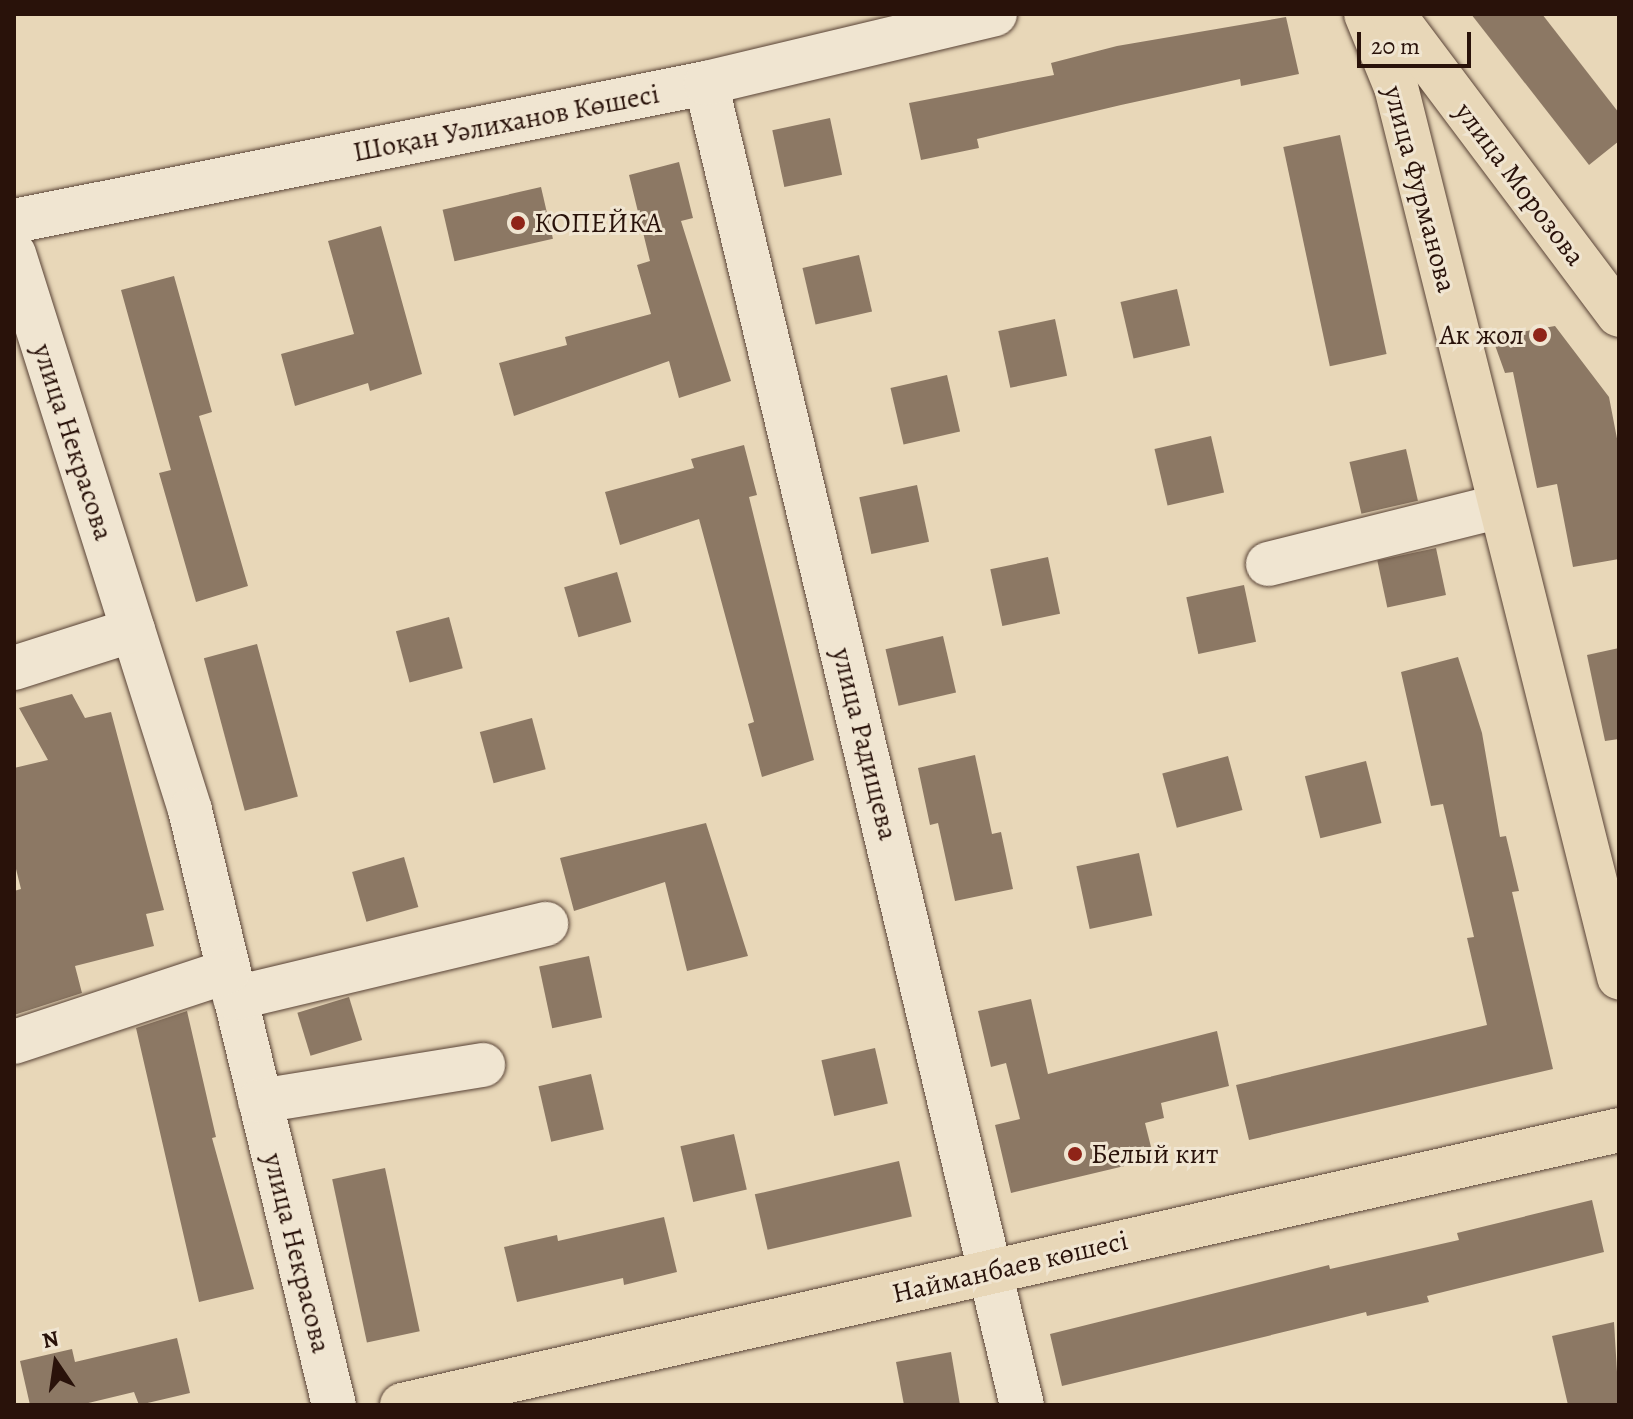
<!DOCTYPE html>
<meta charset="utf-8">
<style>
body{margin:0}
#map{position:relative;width:1633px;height:1419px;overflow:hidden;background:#e8d7b8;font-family:Alegreya,serif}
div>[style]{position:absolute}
.building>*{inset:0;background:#8c7864;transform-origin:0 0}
.roads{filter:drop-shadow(0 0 2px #594336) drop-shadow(0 0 2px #594336)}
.minor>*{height:44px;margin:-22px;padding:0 22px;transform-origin:22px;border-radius:22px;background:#f0e5d1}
.major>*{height:44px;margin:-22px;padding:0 22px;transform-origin:22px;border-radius:22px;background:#e8d7b8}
.dots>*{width:22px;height:22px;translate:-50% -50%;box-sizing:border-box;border:4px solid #f0e5d1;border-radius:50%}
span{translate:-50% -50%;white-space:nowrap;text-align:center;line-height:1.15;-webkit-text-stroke:6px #f0e5d1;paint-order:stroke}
.street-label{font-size:28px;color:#29120a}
.poi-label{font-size:28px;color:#29120a}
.left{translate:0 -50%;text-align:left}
.right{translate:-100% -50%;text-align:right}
.frame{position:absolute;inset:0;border:16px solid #29120a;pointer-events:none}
.north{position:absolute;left:16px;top:1323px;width:80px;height:80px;-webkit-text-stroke:6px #f0e5d1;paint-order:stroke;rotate:347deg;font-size:22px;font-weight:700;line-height:32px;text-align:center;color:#29120a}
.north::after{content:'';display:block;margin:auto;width:28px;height:36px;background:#29120a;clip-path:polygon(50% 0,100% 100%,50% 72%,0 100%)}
.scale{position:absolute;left:1357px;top:32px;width:114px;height:36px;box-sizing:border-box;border:4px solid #29120a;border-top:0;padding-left:10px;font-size:24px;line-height:28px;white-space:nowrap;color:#29120a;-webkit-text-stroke:6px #f0e5d1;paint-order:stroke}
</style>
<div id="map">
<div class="building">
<div style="clip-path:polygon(1471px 14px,1542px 14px,1619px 113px,1619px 141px,1589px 165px)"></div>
<div style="clip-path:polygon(1286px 17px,1299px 74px,1241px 86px,1240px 79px,1121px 105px,977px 139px,979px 148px,921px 160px,909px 103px,1054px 75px,1051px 63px,1117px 46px)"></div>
<div style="left:830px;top:118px;width:58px;height:59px;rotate:78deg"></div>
<div style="left:1340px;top:135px;width:224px;height:58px;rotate:78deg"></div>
<div style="clip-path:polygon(679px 162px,693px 218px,681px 221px,731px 381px,679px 398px,669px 361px,514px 416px,499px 363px,567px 345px,565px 337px,651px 314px,637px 265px,650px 261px,629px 175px)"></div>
<div style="left:541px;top:187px;width:53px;height:101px;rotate:77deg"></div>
<div style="clip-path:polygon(381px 226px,422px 374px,370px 391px,368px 383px,295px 406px,281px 354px,354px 334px,328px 241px)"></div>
<div style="left:859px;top:255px;width:58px;height:58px;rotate:77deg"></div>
<div style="clip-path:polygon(174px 276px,212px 412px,199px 416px,248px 586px,196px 602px,159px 473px,171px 470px,121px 290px)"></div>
<div style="left:1177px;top:289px;width:58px;height:58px;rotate:77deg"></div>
<div style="left:1055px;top:319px;width:58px;height:58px;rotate:78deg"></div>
<div style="clip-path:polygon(1555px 326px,1609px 397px,1619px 449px,1619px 559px,1573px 567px,1557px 484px,1537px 488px,1513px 372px,1505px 373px,1492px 337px)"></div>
<div style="left:947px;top:375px;width:58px;height:58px;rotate:77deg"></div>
<div style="left:1211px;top:436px;width:58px;height:58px;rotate:77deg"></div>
<div style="clip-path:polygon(744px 445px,757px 495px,749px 497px,814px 760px,762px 777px,748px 724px,754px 722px,699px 519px,620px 545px,605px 492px,694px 468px,691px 459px)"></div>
<div style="left:1406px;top:449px;width:53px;height:58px;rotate:77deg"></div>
<div style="left:917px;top:485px;width:58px;height:59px;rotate:78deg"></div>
<div style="left:1436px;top:548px;width:48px;height:60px;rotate:78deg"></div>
<div style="left:1048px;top:557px;width:58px;height:59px;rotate:78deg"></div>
<div style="left:617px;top:572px;width:52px;height:55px;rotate:74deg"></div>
<div style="left:1244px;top:585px;width:58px;height:59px;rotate:78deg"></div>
<div style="left:449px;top:617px;width:53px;height:55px;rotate:75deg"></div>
<div style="left:943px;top:636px;width:58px;height:59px;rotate:77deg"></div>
<div style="left:257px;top:644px;width:158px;height:55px;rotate:75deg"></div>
<div style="clip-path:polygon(1619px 648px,1619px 739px,1605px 741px,1587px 655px)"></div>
<div style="clip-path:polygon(1458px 657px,1482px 733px,1500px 837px,1506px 836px,1519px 891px,1512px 892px,1553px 1069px,1249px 1140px,1236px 1085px,1487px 1025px,1467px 938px,1474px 937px,1443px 804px,1431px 806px,1401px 672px)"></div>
<div style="clip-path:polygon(72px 694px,85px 718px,111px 712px,164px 910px,146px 914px,154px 946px,75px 966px,82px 993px,14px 1015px,14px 891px,21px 889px,14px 861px,14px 768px,48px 760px,19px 708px)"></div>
<div style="left:532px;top:718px;width:53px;height:54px;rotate:75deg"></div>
<div style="clip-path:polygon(975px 755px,992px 834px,1001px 832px,1013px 889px,955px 901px,938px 823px,930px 825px,918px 768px)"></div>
<div style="left:1228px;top:756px;width:56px;height:68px;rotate:75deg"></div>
<div style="left:1366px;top:761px;width:64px;height:63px;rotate:76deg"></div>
<div style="clip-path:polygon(706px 823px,748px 956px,687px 971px,665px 882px,574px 911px,560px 858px)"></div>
<div style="left:1139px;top:853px;width:64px;height:64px;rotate:78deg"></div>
<div style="left:404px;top:857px;width:52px;height:54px;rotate:74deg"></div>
<div style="left:589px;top:956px;width:63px;height:51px;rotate:78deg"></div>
<div style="left:349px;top:997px;width:45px;height:54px;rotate:73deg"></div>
<div style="clip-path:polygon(1031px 999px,1048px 1074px,1217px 1031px,1229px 1086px,1161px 1103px,1164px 1118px,1145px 1123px,1154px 1159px,1011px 1193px,995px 1125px,1020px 1119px,1006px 1063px,991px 1067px,978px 1011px)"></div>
<div style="clip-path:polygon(187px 1011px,216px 1137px,212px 1138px,254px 1289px,199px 1302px,136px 1028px)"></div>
<div style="left:875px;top:1048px;width:57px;height:55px;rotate:77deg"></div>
<div style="left:591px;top:1074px;width:57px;height:54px;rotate:77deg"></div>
<div style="left:734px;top:1134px;width:57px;height:55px;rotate:77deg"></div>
<div style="left:899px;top:1161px;width:57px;height:148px;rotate:77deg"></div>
<div style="left:385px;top:1168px;width:167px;height:54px;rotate:78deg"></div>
<div style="clip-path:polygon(1592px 1200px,1604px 1252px,1427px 1296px,1429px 1302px,1367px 1316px,1366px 1312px,1062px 1386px,1050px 1334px,1329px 1265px,1330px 1269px,1459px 1240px,1457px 1233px)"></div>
<div style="clip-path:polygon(664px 1217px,677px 1272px,624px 1285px,623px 1278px,517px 1302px,504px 1247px,557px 1235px,558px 1241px)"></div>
<div style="clip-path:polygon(1614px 1322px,1619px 1405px,1568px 1405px,1552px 1336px)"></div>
<div style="clip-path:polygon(177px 1338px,190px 1393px,139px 1405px,134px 1392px,80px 1405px,30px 1405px,20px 1361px,72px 1349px,75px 1362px)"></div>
<div style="clip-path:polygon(951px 1352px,960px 1405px,904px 1405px,896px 1362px)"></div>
</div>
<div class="roads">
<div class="minor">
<div style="left:706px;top:83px;width:1359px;rotate:76.56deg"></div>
<div style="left:14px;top:221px;width:706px;rotate:-11.28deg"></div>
<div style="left:706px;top:83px;width:297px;rotate:-13.4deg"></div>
<div style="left:14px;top:254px;width:583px;rotate:72.43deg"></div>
<div style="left:190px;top:810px;width:612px;rotate:76.4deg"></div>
<div style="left:1268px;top:564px;width:239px;rotate:-14deg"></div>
<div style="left:14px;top:668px;width:125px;rotate:-17.7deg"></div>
<div style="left:235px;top:998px;width:320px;rotate:-13.4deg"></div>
<div style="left:14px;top:1042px;width:226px;rotate:-18.3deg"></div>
<div style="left:260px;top:1101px;width:226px;rotate:-9.2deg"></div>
</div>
<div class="major">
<div style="left:1366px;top:14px;width:79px;rotate:67.7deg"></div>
<div style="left:1396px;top:87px;width:918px;rotate:75.93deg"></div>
<div style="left:1393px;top:14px;width:376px;rotate:53.1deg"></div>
<div style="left:402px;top:1405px;width:1248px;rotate:-12.73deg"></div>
</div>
</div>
<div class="dots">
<div style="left:518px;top:223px;background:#8f2418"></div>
<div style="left:1540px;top:335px;background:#8f2418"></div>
<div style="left:1075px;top:1154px;background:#8f2418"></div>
</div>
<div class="street-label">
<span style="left:506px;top:123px;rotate:-11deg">Шоқан Уәлиханов Көшесі</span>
<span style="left:1520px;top:184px;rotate:53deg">улица Морозова</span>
<span style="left:1420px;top:189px;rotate:75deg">улица Фурманова</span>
<span style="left:73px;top:442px;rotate:72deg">улица Некрасова</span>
<span style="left:865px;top:744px;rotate:76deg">улица Радищева</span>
<span style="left:297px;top:1253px;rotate:76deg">улица Некрасова</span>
<span style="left:1010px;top:1267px;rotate:-13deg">Найманбаев көшесі</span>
</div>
<div class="poi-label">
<span class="left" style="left:534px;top:223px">КОПЕЙКА</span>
<span class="right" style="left:1524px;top:335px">Ак жол</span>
<span class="left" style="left:1091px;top:1154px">Белый кит</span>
</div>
<div class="frame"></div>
<div class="north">N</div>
<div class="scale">20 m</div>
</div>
